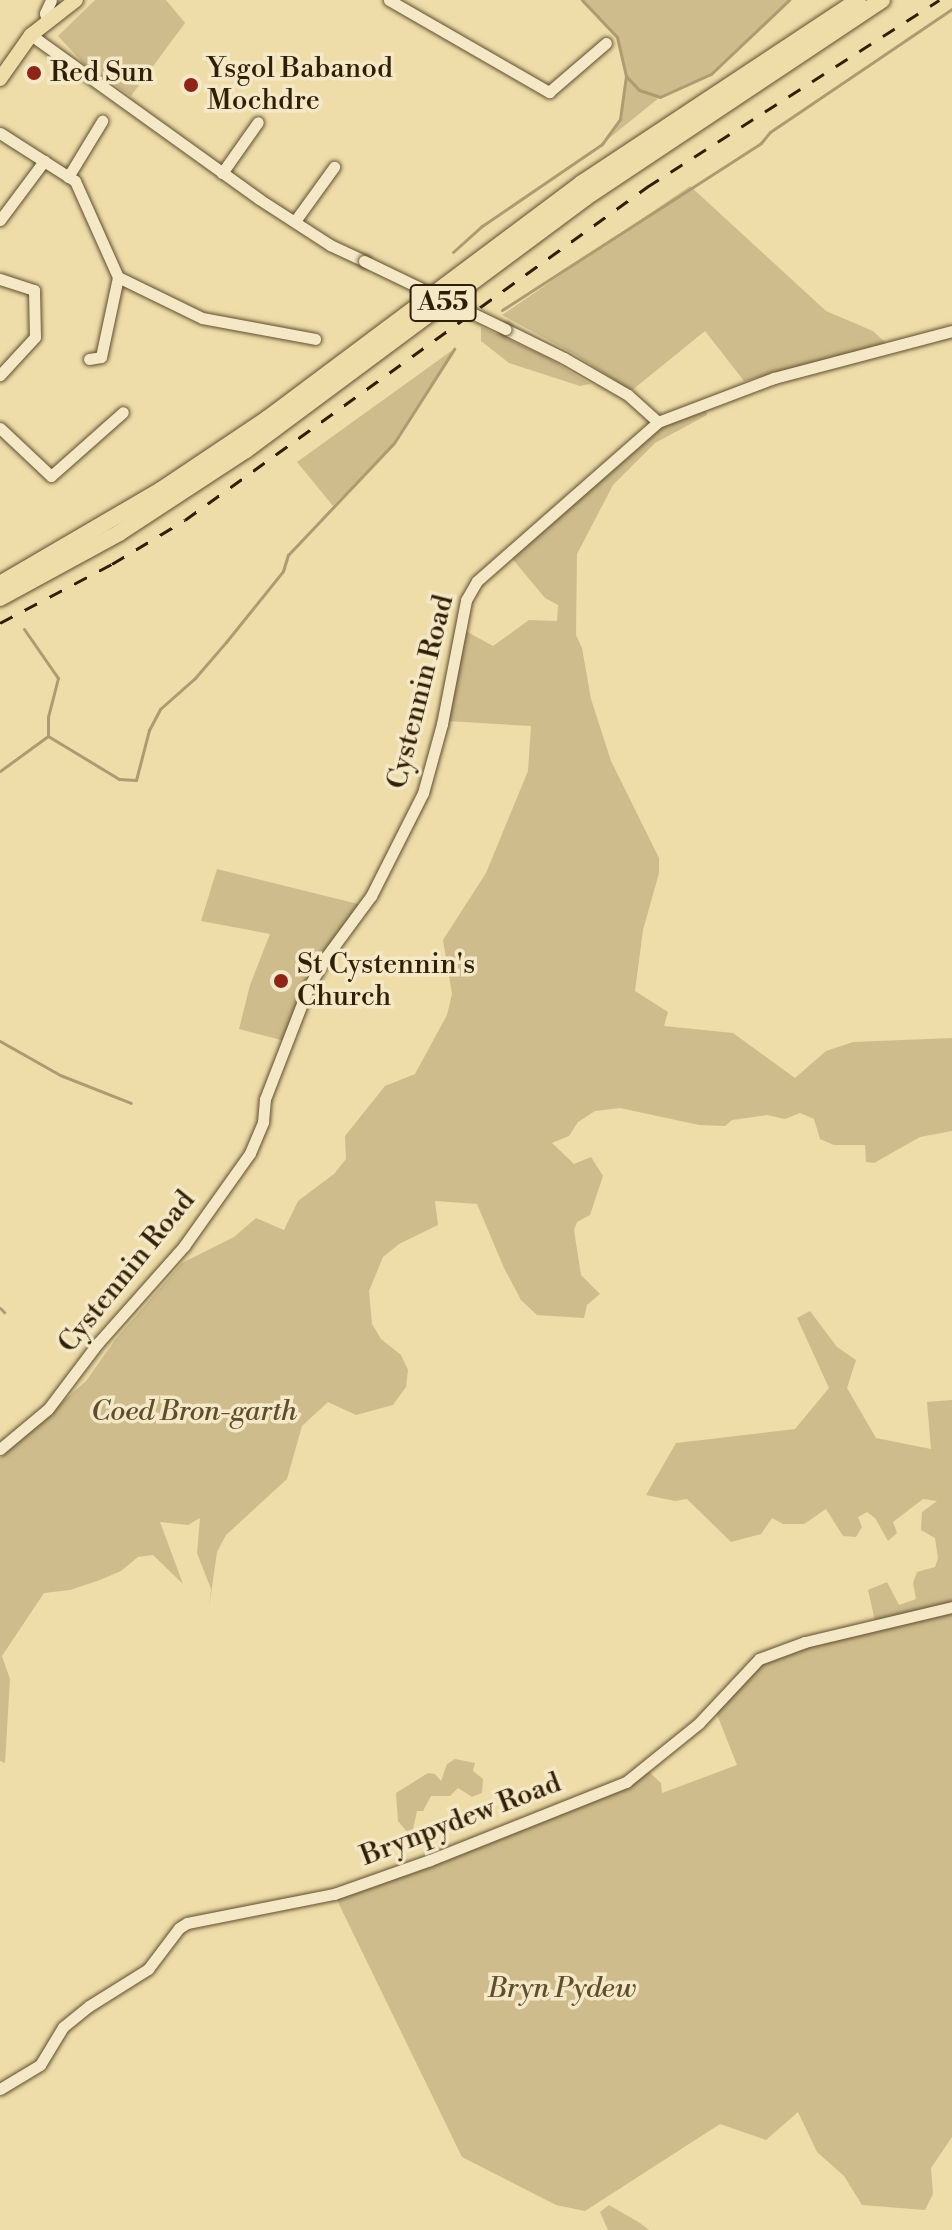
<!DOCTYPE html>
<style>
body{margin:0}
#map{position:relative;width:952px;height:2230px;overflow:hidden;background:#eedca9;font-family:"Libre Bodoni",serif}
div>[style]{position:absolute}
.green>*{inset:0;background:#cebc8d}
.stream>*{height:3px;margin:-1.5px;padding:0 1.5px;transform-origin:1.5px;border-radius:1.5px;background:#ad9c71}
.roads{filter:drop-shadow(0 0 2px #604e2d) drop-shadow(0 0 2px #604e2d)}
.minor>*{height:11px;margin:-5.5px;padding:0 5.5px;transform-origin:5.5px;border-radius:5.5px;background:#f4e8c7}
.major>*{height:14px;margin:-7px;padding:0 7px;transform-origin:7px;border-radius:7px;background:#eedca9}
.highway>*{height:16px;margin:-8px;padding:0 8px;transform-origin:8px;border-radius:8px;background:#eedca9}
.rail>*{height:3px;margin-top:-1.5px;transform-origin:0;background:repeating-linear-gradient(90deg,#301f04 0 14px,transparent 0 28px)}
.bridges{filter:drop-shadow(0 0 2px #604e2d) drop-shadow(0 0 2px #604e2d)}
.minor-bridge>*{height:11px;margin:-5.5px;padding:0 5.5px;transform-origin:5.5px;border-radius:5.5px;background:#f4e8c7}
.dots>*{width:22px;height:22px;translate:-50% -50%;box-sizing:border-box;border:4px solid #f4e8c7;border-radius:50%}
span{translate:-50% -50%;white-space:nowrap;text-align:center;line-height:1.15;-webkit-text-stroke:7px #f4e8c7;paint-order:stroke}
.shield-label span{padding:2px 6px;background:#f4e8c7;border:2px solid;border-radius:6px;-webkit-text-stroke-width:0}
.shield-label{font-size:26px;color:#301f04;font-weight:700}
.poi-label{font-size:28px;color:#301f04}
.left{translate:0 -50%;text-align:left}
.street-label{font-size:28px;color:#301f04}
.park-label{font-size:28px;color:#5f4e2d;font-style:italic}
</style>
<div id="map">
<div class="green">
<div style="clip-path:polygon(95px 0,166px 0,185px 23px,131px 96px,84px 64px,58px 36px)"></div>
<div style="clip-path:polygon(582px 0,789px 0,711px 74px,660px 97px,602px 144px,620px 119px,626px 76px,617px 37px)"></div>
<div style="clip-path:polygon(690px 186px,826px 311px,873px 331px,887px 344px,744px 381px,705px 331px,631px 391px,576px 355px,502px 315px)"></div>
<div style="clip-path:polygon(481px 327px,546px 357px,590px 384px,580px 386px,509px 363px,481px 341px)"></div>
<div style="clip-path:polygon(454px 349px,394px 443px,333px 506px,297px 462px)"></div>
<div style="clip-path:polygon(705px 406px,707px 415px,655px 443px,613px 485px,577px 554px,576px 635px,582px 648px,591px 699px,611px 761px,659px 858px,659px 873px,643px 930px,635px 991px,668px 1012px,664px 1026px,733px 1033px,795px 1078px,826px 1051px,853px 1042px,952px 1038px,952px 1131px,920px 1137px,874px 1163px,866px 1162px,865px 1145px,834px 1145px,820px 1139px,814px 1119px,800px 1113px,785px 1119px,767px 1115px,732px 1120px,725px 1126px,699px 1125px,620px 1108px,595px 1111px,578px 1122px,569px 1136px,552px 1143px,574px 1164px,591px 1157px,603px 1176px,590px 1215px,577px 1222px,574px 1230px,581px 1275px,600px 1294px,587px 1305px,584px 1318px,537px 1315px,521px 1300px,504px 1268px,477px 1204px,435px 1201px,438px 1225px,399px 1244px,383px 1257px,369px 1291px,372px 1324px,381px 1339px,401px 1355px,408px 1370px,406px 1387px,393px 1405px,356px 1415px,328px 1402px,302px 1426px,287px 1479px,226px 1535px,217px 1552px,209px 1608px,211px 1589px,197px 1553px,200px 1518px,188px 1525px,160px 1522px,183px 1584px,153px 1555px,138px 1557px,121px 1571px,100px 1580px,70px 1590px,44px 1593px,2px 1656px,10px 1679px,5px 1763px,0 1761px,0 1458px,86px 1381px,115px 1340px,182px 1263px,234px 1237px,256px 1218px,284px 1230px,298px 1201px,334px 1174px,346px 1159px,345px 1136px,385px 1086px,415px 1074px,447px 1015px,452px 994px,443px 940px,486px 873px,528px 771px,531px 726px,447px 721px,462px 629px,493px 646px,529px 620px,557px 621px,558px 605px,545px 598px,510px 556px,665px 423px)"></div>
<div style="clip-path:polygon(217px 869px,362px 905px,317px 961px,285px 1041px,239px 1029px,250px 985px,270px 934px,201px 921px)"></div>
<div style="clip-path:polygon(810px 1311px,837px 1347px,856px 1360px,847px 1388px,876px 1438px,931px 1449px,927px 1402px,952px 1400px,952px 2137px,931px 2168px,933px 2194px,925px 2210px,862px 2205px,844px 2176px,817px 2152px,798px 2112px,766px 2140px,720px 2124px,585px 2211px,556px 2205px,462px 2157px,334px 1894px,430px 1860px,645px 1768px,661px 1783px,662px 1793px,737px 1765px,714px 1707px,759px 1659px,876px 1625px,868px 1590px,887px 1582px,899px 1605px,916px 1599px,913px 1583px,917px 1572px,935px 1567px,938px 1558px,935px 1538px,921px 1530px,922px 1512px,937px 1501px,923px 1499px,893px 1522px,897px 1533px,888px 1541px,875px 1518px,867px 1512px,858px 1517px,862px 1527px,856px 1537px,843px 1536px,826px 1509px,804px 1524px,783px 1524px,772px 1518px,761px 1534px,731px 1542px,687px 1499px,675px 1501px,646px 1495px,676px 1443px,795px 1429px,829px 1388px,797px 1318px)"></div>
<div style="clip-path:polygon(455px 1759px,475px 1763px,473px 1771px,483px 1779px,482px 1793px,472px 1797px,458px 1788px,450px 1796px,431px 1796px,423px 1811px,417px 1811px,412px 1834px,408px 1833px,398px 1821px,396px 1793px,428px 1773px,435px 1774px,441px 1781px,447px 1764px)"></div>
<div style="clip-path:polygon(609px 2205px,640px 2223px,649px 2230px,608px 2230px,600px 2212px)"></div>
</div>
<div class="stream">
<div style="left:626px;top:76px;width:19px;rotate:47deg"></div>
<div style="left:639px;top:90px;width:22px;rotate:18deg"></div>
<div style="left:660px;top:97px;width:56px;rotate:-24.3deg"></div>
<div style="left:711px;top:74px;width:108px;rotate:-43.5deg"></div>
<div style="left:453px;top:252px;width:39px;rotate:-42deg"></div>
<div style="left:482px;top:226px;width:145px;rotate:-34.3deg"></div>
<div style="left:602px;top:144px;width:31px;rotate:-54deg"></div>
<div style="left:620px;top:119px;width:43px;rotate:-82.1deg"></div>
<div style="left:626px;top:76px;width:40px;rotate:-103deg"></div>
<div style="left:617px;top:37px;width:51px;rotate:-133.4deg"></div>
<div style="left:502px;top:310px;width:308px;rotate:-32.8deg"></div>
<div style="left:761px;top:143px;width:14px;rotate:-51deg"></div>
<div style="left:770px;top:132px;width:220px;rotate:-34.1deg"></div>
<div style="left:24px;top:629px;width:60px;rotate:55.2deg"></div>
<div style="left:58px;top:678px;width:40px;rotate:104.4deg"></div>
<div style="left:48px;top:717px;width:19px;rotate:90deg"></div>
<div style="left:0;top:771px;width:59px;rotate:-36.1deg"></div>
<div style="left:48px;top:736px;width:83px;rotate:31.2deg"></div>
<div style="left:119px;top:779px;width:17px;rotate:3deg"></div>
<div style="left:136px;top:780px;width:52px;rotate:-75.4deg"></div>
<div style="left:149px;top:730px;width:24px;rotate:-62deg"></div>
<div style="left:160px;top:709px;width:47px;rotate:-41.5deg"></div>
<div style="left:195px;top:678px;width:48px;rotate:-49.3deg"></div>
<div style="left:226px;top:642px;width:91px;rotate:-51.2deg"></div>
<div style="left:283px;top:571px;width:17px;rotate:-73deg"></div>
<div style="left:288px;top:555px;width:154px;rotate:-46.6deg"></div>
<div style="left:394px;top:443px;width:112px;rotate:-57.4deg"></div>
<div style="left:0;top:1041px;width:69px;rotate:29.5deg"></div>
<div style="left:60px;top:1075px;width:76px;rotate:21.5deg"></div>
<div style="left:0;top:1308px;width:6px;rotate:45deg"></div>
</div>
<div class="roads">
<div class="minor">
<div style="left:389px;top:0;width:185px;rotate:29.9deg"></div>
<div style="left:549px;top:92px;width:75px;rotate:-40.7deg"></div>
<div style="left:47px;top:21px;width:8px;rotate:-104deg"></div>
<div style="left:45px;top:13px;width:14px;rotate:-65deg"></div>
<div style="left:31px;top:35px;width:281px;rotate:35.7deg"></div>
<div style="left:259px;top:199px;width:85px;rotate:32.9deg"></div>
<div style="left:330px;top:245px;width:38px;rotate:25deg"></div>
<div style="left:0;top:133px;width:89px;rotate:32.6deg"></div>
<div style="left:75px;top:181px;width:105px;rotate:65.9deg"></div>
<div style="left:118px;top:277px;width:93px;rotate:26deg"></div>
<div style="left:202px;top:318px;width:115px;rotate:10.5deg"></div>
<div style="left:222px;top:173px;width:62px;rotate:-54.8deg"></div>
<div style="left:68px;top:177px;width:66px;rotate:-58.7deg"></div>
<div style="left:0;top:220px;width:74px;rotate:-53.3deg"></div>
<div style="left:295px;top:221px;width:67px;rotate:-54.2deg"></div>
<div style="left:0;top:279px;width:36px;rotate:18deg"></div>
<div style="left:34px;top:290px;width:47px;rotate:88.8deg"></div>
<div style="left:35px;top:337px;width:52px;rotate:132.6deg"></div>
<div style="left:505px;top:329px;width:66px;rotate:26.2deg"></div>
<div style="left:564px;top:358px;width:74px;rotate:30deg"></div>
<div style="left:628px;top:395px;width:40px;rotate:42deg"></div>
<div style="left:89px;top:359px;width:12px;rotate:-9deg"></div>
<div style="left:101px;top:357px;width:82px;rotate:-78deg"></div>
<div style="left:0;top:428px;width:70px;rotate:43.3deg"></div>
<div style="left:51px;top:476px;width:96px;rotate:-41.6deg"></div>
<div style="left:0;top:1449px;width:62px;rotate:-39.8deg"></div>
<div style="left:48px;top:1409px;width:83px;rotate:-52.9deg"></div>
<div style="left:98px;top:1343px;width:130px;rotate:-48.4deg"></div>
<div style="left:184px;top:1246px;width:114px;rotate:-54.6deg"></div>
<div style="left:250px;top:1153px;width:34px;rotate:-67deg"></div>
<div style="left:263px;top:1122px;width:23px;rotate:-85deg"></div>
<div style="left:265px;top:1099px;width:119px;rotate:-68.8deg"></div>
<div style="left:308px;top:988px;width:36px;rotate:-60deg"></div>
<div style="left:326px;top:957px;width:76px;rotate:-53.6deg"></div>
<div style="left:371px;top:896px;width:115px;rotate:-63.2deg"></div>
<div style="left:423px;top:793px;width:72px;rotate:-74.6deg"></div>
<div style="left:442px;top:724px;width:126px;rotate:-79deg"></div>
<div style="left:466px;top:600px;width:22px;rotate:-60deg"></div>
<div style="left:477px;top:581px;width:241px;rotate:-41.3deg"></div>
<div style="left:658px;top:422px;width:124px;rotate:-20.8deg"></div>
<div style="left:774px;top:378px;width:184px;rotate:-14.8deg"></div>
<div style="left:0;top:2089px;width:47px;rotate:-31deg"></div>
<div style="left:40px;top:2065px;width:44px;rotate:-58.8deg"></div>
<div style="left:63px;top:2027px;width:33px;rotate:-39deg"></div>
<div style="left:89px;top:2006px;width:70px;rotate:-32.1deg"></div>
<div style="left:148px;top:1969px;width:51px;rotate:-52.9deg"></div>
<div style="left:179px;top:1928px;width:9px;rotate:-32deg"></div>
<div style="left:187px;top:1923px;width:150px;rotate:-11.2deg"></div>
<div style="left:334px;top:1894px;width:102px;rotate:-19.5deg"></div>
<div style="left:430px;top:1860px;width:211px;rotate:-21.7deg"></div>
<div style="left:626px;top:1782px;width:94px;rotate:-38.9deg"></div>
<div style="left:699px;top:1723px;width:88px;rotate:-46.8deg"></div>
<div style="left:759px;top:1659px;width:49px;rotate:-20.3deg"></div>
<div style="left:805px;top:1642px;width:151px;rotate:-13.4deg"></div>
</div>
<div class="major">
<div style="left:0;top:79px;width:54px;rotate:-54.8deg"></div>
<div style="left:31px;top:35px;width:57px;rotate:-37.9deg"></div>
</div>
<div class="highway">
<div style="left:0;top:584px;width:186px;rotate:-30.3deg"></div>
<div style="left:161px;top:490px;width:129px;rotate:-33.9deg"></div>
<div style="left:268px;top:418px;width:392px;rotate:-36.8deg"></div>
<div style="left:582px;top:183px;width:331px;rotate:-33.5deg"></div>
<div style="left:0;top:598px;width:136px;rotate:-28.6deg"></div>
<div style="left:119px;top:533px;width:152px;rotate:-33.2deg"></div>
<div style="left:246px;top:450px;width:422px;rotate:-36.6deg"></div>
<div style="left:585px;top:198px;width:357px;rotate:-33.7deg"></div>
</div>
</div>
<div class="rail">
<div style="left:0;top:623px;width:127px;rotate:-27.8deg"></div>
<div style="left:112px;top:564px;width:85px;rotate:-31.1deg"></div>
<div style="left:185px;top:520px;width:570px;rotate:-35.78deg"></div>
<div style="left:647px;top:187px;width:347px;rotate:-32.6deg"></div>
</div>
<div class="bridges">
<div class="minor-bridge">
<div style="left:364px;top:261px;width:157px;rotate:25.7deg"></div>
</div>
</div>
<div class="dots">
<div style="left:34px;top:73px;background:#8f2418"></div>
<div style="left:191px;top:85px;background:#8f2418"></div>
<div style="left:281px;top:981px;background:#8f2418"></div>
</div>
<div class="shield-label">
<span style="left:443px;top:303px">A55</span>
</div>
<div class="poi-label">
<span class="left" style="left:207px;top:85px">Ysgol Babanod<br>Mochdre</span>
<span class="left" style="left:50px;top:73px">Red Sun</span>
<span class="left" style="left:297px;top:981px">St Cystennin's<br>Church</span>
</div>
<div class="street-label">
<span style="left:421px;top:692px;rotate:-76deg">Cystennin Road</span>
<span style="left:127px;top:1272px;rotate:-51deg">Cystennin Road</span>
<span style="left:461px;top:1820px;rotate:-21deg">Brynpydew Road</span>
</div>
<div class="park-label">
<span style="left:194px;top:1412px">Coed Bron-garth</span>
<span style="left:562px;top:1989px">Bryn Pydew</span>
</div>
</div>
